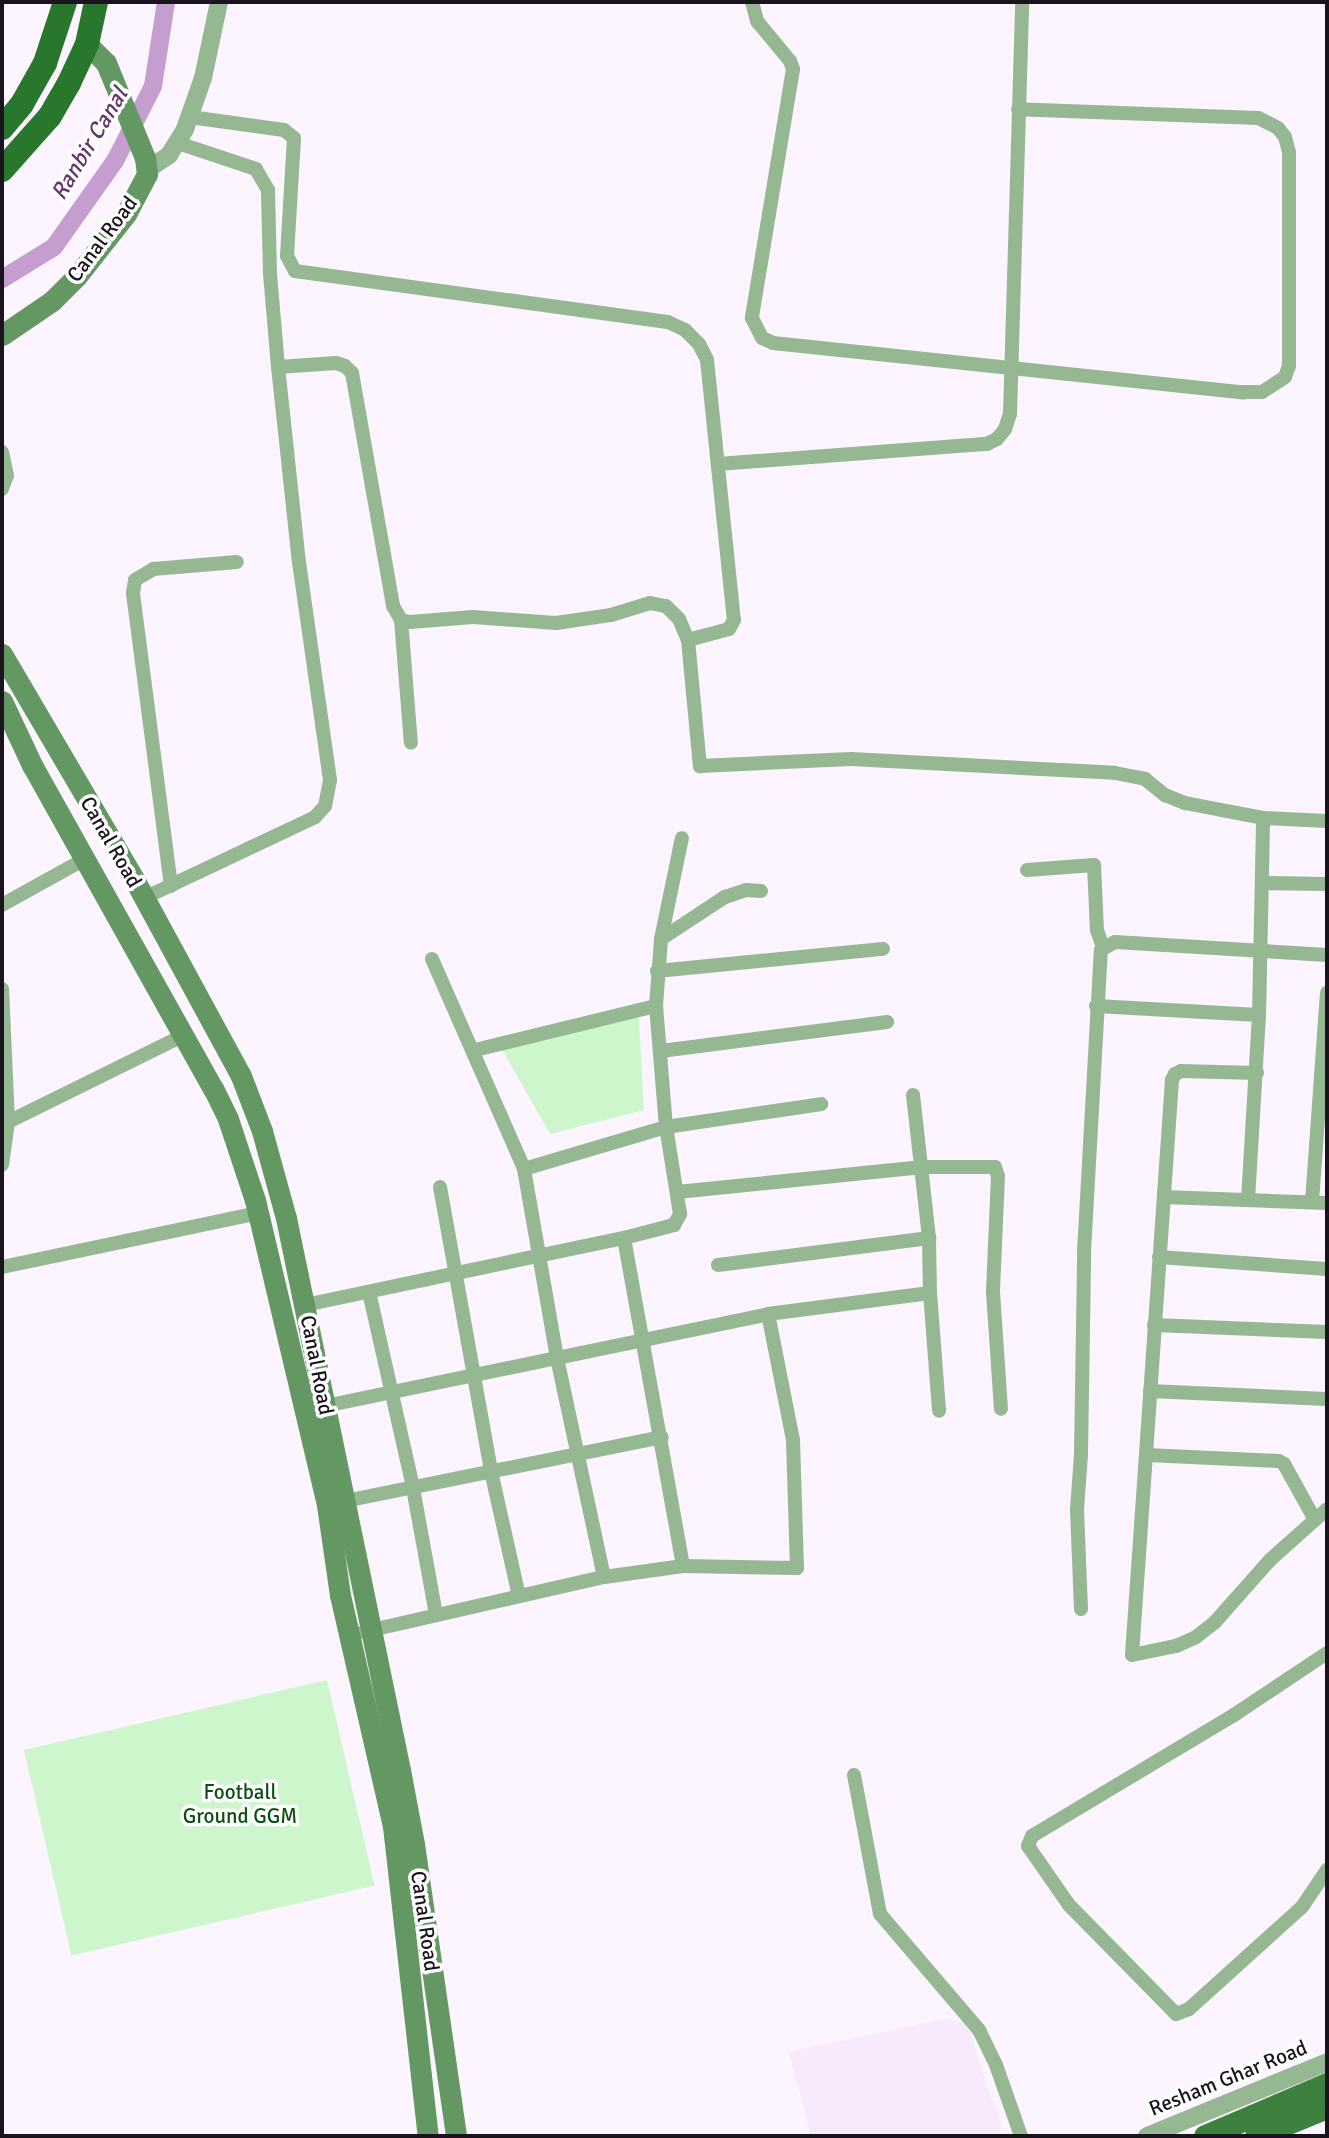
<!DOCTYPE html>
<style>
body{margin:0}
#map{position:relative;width:1329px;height:2138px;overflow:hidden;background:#fcf4ff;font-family:Signika,sans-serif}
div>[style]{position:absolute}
.built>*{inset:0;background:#f9e9fd}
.green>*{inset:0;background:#cef6cc;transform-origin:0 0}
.canal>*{height:18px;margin:-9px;padding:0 9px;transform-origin:9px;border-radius:9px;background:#c59dcf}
.minor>*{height:14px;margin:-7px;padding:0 7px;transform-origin:7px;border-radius:7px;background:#95b893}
.tertiary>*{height:18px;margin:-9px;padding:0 9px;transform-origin:9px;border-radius:9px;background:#95b893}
.secondary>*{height:21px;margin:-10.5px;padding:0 10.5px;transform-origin:10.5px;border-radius:10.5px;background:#649862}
.primary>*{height:23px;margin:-11.5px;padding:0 11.5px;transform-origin:11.5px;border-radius:11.5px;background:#3e813e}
.trunk>*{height:24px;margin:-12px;padding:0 12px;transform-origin:12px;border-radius:12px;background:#28772c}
span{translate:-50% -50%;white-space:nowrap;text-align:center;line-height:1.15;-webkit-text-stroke:7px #fff;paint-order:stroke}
.street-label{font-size:21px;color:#1b131d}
.park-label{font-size:21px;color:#0d4f11}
.water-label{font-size:23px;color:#643270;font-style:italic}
.frame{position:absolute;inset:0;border:4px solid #1b131d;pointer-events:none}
</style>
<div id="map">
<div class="built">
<div style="clip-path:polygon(945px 2019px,968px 2023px,986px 2085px,1000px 2118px,1001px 2136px,811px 2136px,789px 2052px)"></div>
</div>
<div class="green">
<div style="clip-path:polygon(638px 1003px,644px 1110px,550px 1134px,498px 1042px)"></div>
<div style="left:327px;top:1680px;width:211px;height:311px;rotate:77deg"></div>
</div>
<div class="canal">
<div style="left:2px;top:279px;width:61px;rotate:-31.6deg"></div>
<div style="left:54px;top:247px;width:105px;rotate:-54.7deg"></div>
<div style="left:115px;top:161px;width:84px;rotate:-63.1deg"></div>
<div style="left:153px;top:86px;width:85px;rotate:-81.2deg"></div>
</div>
<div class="minor">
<div style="left:752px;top:2px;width:20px;rotate:75deg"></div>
<div style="left:757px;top:21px;width:52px;rotate:50.5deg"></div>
<div style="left:790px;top:61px;width:9px;rotate:69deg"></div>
<div style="left:793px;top:69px;width:252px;rotate:99.4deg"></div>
<div style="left:752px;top:318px;width:22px;rotate:63deg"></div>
<div style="left:762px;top:338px;width:12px;rotate:24deg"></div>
<div style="left:773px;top:343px;width:473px;rotate:6deg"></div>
<div style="left:1243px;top:392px;width:19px"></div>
<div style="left:1262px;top:392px;width:27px;rotate:-33deg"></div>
<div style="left:1285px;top:377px;width:12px;rotate:-70deg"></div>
<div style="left:1289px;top:366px;width:214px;rotate:-90deg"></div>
<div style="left:1289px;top:152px;width:16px;rotate:-105deg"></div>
<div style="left:1285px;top:137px;width:11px;rotate:-128deg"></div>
<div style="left:1278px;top:128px;width:22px;rotate:-153deg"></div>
<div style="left:1258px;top:118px;width:240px;rotate:-177.9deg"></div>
<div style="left:190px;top:117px;width:95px;rotate:7.9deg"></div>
<div style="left:284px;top:130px;width:13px;rotate:39deg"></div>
<div style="left:294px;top:138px;width:118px;rotate:93.4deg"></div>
<div style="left:287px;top:256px;width:17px;rotate:62deg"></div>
<div style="left:295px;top:271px;width:376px;rotate:7.8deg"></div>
<div style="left:668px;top:322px;width:19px;rotate:25deg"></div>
<div style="left:685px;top:330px;width:20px;rotate:45deg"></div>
<div style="left:699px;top:344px;width:18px;rotate:63deg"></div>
<div style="left:707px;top:360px;width:261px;rotate:84.1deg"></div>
<div style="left:734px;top:620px;width:10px;rotate:119deg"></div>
<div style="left:729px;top:629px;width:42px;rotate:165deg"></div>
<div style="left:278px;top:367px;width:58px;rotate:-3.9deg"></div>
<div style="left:336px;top:363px;width:9px;rotate:18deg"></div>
<div style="left:345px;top:366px;width:10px;rotate:45deg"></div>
<div style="left:352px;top:373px;width:237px;rotate:80deg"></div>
<div style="left:393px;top:606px;width:16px;rotate:60deg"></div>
<div style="left:401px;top:620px;width:9px;rotate:13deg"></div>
<div style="left:410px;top:622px;width:63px;rotate:-4.5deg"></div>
<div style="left:473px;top:617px;width:83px;rotate:4.1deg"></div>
<div style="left:556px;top:623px;width:56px;rotate:-8.3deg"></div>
<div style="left:611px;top:615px;width:41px;rotate:-17.1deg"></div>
<div style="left:650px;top:603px;width:16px;rotate:11deg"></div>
<div style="left:666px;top:606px;width:18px;rotate:45deg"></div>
<div style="left:679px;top:619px;width:23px;rotate:67deg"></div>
<div style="left:688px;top:640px;width:127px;rotate:84.6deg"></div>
<div style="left:700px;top:766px;width:151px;rotate:-2.7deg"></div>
<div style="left:851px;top:759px;width:264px;rotate:3deg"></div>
<div style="left:1115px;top:773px;width:31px;rotate:11deg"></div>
<div style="left:1145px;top:779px;width:26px;rotate:39deg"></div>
<div style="left:1165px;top:795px;width:22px;rotate:22deg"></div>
<div style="left:1185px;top:803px;width:79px;rotate:10.9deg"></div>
<div style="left:1263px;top:818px;width:64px;rotate:2.7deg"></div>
<div style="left:2px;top:452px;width:24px;rotate:78deg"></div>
<div style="left:7px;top:475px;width:15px;rotate:110deg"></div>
<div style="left:718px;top:464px;width:270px;rotate:-4.3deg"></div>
<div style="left:987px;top:444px;width:11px;rotate:-27deg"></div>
<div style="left:997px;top:439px;width:13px;rotate:-51deg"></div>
<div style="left:1005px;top:429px;width:16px;rotate:-72deg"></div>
<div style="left:1010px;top:414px;width:412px;rotate:-88.3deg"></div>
<div style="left:401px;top:620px;width:123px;rotate:85.4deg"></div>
<div style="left:1027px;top:870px;width:67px;rotate:-4.3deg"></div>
<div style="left:1094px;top:865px;width:65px;rotate:87.4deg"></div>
<div style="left:1097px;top:930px;width:18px;rotate:71deg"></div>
<div style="left:1262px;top:883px;width:65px;rotate:0.9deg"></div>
<div style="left:171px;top:886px;width:295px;rotate:-97.4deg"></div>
<div style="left:133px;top:593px;width:13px;rotate:-81deg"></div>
<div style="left:135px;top:580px;width:21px;rotate:-31deg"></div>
<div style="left:153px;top:569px;width:84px;rotate:-4.8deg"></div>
<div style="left:144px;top:898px;width:189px;rotate:-25.3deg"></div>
<div style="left:315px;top:817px;width:15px;rotate:-48deg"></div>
<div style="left:325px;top:806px;width:26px;rotate:-79deg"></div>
<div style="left:330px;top:780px;width:219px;rotate:-98.1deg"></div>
<div style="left:299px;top:563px;width:197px;rotate:-96.1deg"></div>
<div style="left:278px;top:367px;width:94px;rotate:-94.9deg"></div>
<div style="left:270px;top:273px;width:83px;rotate:-91.4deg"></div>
<div style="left:268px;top:190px;width:24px;rotate:-120deg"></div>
<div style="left:256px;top:169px;width:82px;rotate:-161.6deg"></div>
<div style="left:2px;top:905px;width:95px;rotate:-29deg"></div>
<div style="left:661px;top:939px;width:77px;rotate:-33.3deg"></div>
<div style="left:725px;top:897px;width:22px;rotate:-18deg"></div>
<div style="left:746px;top:890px;width:15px;rotate:4deg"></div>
<div style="left:432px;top:959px;width:229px;rotate:66.3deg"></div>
<div style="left:524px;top:1169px;width:192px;rotate:80.1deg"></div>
<div style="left:557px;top:1358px;width:224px;rotate:77.9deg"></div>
<div style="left:657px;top:971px;width:227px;rotate:-5.6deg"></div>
<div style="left:2px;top:989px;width:133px;rotate:87.4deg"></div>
<div style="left:8px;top:1122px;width:43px;rotate:97.9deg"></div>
<div style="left:1096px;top:1006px;width:163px;rotate:3.2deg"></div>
<div style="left:475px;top:1050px;width:186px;rotate:-13.7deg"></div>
<div style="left:661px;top:1051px;width:228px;rotate:-7.3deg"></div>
<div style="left:1257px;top:1073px;width:76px;rotate:-178.5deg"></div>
<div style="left:1181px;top:1071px;width:7px;rotate:153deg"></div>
<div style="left:1175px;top:1074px;width:7px;rotate:117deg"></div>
<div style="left:1172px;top:1080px;width:576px;rotate:93.98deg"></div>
<div style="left:1132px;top:1655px;width:45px;rotate:-11.6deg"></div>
<div style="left:1176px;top:1646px;width:22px;rotate:-24deg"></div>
<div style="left:1196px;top:1637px;width:24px;rotate:-38deg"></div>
<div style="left:1215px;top:1622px;width:83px;rotate:-48.4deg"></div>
<div style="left:1270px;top:1560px;width:76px;rotate:-41.8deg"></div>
<div style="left:913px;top:1095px;width:144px;rotate:83.6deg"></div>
<div style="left:929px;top:1238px;width:55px;rotate:89deg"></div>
<div style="left:930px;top:1293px;width:118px;rotate:85.6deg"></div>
<div style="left:8px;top:1122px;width:196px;rotate:-26.3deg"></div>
<div style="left:524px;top:1169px;width:148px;rotate:-16.5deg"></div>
<div style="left:666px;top:1127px;width:157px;rotate:-8.4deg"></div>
<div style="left:440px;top:1187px;width:289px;rotate:79.8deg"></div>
<div style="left:491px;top:1471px;width:128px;rotate:77.4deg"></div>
<div style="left:677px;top:1192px;width:247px;rotate:-5.8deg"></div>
<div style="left:923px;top:1167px;width:72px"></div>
<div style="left:995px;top:1167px;width:9px;rotate:72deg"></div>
<div style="left:998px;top:1176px;width:116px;rotate:92.5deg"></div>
<div style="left:993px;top:1292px;width:117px;rotate:86.1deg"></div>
<div style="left:1164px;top:1197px;width:163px;rotate:2.1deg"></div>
<div style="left:1248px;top:1200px;width:185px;rotate:-86.6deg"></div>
<div style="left:1259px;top:1015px;width:197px;rotate:-88.8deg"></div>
<div style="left:1312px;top:1202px;width:210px;rotate:-85.9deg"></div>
<div style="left:624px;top:1238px;width:333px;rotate:79.8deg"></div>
<div style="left:1159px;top:1257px;width:168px;rotate:4.1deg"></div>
<div style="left:718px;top:1265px;width:213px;rotate:-7.3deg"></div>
<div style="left:2px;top:1267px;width:262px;rotate:-11.9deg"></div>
<div style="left:369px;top:1292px;width:201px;rotate:77.3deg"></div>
<div style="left:413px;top:1488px;width:128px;rotate:79.7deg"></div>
<div style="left:305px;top:1305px;width:326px;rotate:-11.9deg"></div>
<div style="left:624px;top:1238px;width:52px;rotate:-14.6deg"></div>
<div style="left:674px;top:1225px;width:13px;rotate:-61deg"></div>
<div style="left:680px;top:1214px;width:88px;rotate:-99.1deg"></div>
<div style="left:666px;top:1127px;width:121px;rotate:-94.7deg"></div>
<div style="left:656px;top:1006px;width:67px;rotate:-85.7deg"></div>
<div style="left:661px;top:939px;width:103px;rotate:-78.3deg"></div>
<div style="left:1154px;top:1325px;width:173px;rotate:2.3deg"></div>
<div style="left:1150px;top:1391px;width:177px;rotate:2.6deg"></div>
<div style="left:325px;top:1406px;width:452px;rotate:-11.7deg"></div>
<div style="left:768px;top:1314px;width:163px;rotate:-7.4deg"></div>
<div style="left:1147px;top:1455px;width:132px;rotate:2.6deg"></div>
<div style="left:1279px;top:1461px;width:6px;rotate:31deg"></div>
<div style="left:1284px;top:1464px;width:64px;rotate:61deg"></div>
<div style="left:345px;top:1501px;width:323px;rotate:-11.4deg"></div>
<div style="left:1081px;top:1609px;width:99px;rotate:-92.3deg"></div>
<div style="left:1077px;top:1510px;width:56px;rotate:-85.9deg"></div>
<div style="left:1081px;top:1454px;width:202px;rotate:-89.1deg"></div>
<div style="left:1084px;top:1252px;width:302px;rotate:-86.8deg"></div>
<div style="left:1101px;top:950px;width:16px;rotate:-30deg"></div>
<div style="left:1115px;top:942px;width:212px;rotate:3.5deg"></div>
<div style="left:363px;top:1632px;width:247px;rotate:-12.9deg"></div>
<div style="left:604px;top:1577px;width:80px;rotate:-7.9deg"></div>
<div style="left:683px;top:1566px;width:114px;rotate:1deg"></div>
<div style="left:797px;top:1568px;width:128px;rotate:-91.8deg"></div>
<div style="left:793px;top:1440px;width:128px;rotate:-101.2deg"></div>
<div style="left:1327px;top:1653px;width:112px;rotate:146.3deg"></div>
<div style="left:1234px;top:1715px;width:235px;rotate:149.1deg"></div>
<div style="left:1032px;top:1836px;width:11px;rotate:112deg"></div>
<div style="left:1028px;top:1846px;width:72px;rotate:55.2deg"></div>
<div style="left:1069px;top:1905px;width:153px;rotate:45.5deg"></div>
<div style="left:1176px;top:2014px;width:14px;rotate:-21deg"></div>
<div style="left:1189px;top:2009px;width:152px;rotate:-42.1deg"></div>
<div style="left:1302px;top:1907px;width:45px;rotate:-56deg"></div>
<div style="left:854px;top:1775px;width:141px;rotate:79.4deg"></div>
<div style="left:880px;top:1914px;width:153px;rotate:49.5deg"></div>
<div style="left:979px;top:2030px;width:39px;rotate:64deg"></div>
<div style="left:996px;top:2065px;width:75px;rotate:70.6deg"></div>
</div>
<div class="tertiary">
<div style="left:147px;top:170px;width:27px;rotate:-34deg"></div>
<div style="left:169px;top:155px;width:31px;rotate:-58deg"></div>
<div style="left:185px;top:129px;width:54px;rotate:-70.6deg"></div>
<div style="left:203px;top:78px;width:78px;rotate:-78.1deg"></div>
<div style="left:1147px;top:2136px;width:195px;rotate:-22.3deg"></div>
</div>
<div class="secondary">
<div style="left:2px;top:335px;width:60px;rotate:-34.2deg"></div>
<div style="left:52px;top:301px;width:35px;rotate:-45deg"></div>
<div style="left:77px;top:276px;width:79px;rotate:-51.7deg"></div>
<div style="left:126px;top:214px;width:45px;rotate:-62.3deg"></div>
<div style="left:147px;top:174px;width:16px;rotate:-97deg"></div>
<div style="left:145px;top:158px;width:103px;rotate:-112.3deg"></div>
<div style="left:106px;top:63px;width:27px;rotate:-135deg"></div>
<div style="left:2px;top:654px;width:261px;rotate:59.6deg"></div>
<div style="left:134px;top:879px;width:224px;rotate:61.5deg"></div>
<div style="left:241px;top:1076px;width:59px;rotate:69.1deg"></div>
<div style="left:262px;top:1131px;width:90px;rotate:74.6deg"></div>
<div style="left:286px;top:1218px;width:564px;rotate:78.33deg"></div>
<div style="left:400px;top:1770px;width:75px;rotate:79.3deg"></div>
<div style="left:414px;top:1844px;width:295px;rotate:81.8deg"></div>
<div style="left:2px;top:701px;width:71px;rotate:64.9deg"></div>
<div style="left:32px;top:765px;width:372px;rotate:60.8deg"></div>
<div style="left:214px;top:1090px;width:32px;rotate:64deg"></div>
<div style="left:228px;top:1119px;width:85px;rotate:71.6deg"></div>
<div style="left:255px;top:1200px;width:313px;rotate:76.7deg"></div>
<div style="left:327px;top:1505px;width:91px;rotate:81.8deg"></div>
<div style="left:340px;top:1595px;width:237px;rotate:77.1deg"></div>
<div style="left:393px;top:1826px;width:312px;rotate:83.6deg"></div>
</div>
<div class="primary">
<div style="left:1205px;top:2136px;width:133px;rotate:-23.1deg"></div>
<div style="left:1256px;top:2136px;width:77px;rotate:-22.2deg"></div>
</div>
<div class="trunk">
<div style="left:2px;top:128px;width:31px;rotate:-50deg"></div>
<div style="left:22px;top:104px;width:47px;rotate:-60.7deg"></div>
<div style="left:45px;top:63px;width:64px;rotate:-71.8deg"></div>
<div style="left:2px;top:170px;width:72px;rotate:-48.4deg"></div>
<div style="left:50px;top:116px;width:38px;rotate:-60deg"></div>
<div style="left:69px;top:83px;width:43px;rotate:-65.2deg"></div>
<div style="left:87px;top:44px;width:43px;rotate:-77.9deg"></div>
</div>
<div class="street-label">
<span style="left:102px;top:239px;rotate:-53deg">Canal Road</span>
<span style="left:111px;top:842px;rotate:60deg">Canal Road</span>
<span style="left:317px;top:1365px;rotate:79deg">Canal Road</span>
<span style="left:425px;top:1921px;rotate:82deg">Canal Road</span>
<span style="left:1228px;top:2078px;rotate:-22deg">Resham Ghar Road</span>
</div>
<div class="park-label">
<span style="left:240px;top:1804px">Football<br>Ground GGM</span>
</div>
<div class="water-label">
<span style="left:90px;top:144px;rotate:-59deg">Ranbir Canal</span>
</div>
<div class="frame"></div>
</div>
